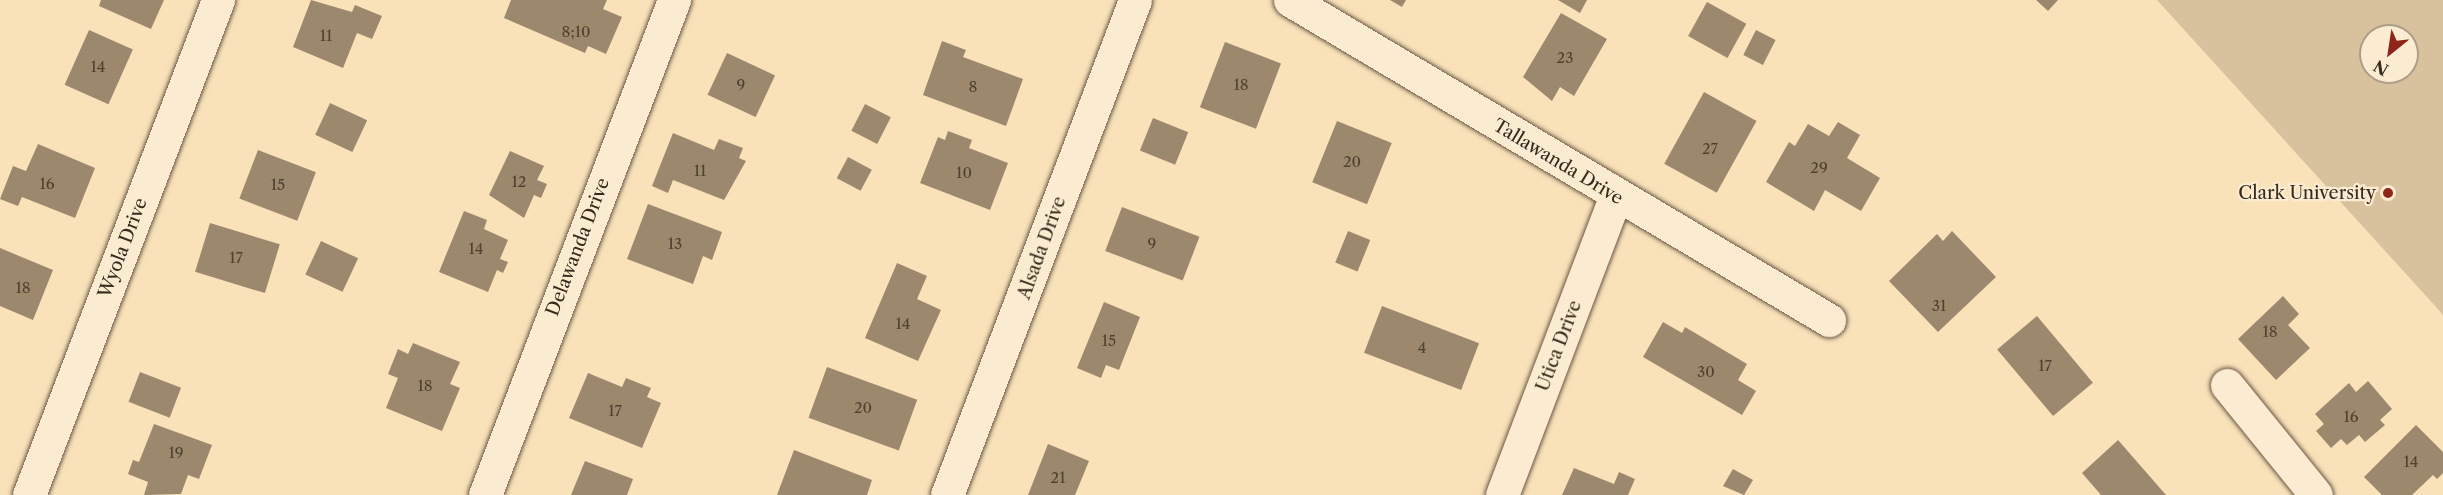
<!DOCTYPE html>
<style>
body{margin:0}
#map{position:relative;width:2443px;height:495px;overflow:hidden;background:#f9e1b8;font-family:"Libre Caslon Text",serif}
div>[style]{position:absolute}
.green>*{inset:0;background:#d8c29d}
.building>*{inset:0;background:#9c896d;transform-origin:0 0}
.roads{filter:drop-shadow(0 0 2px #685843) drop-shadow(0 0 2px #685843)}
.street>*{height:33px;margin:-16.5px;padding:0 16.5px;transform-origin:16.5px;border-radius:16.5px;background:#fbecd1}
.dots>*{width:16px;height:16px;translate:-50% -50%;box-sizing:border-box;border:3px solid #fbecd1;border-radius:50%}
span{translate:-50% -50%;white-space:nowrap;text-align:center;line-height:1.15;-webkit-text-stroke:4.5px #fbecd1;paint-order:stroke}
.number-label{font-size:15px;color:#504230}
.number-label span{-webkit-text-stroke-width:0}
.street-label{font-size:18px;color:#372a1c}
.poi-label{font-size:18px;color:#372a1c}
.right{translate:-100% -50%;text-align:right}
.north{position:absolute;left:2359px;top:24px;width:60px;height:60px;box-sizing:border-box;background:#fbecd1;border:2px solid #ad9e89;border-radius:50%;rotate:210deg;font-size:16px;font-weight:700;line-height:24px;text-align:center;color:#372a1c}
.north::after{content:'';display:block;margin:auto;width:21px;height:27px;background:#8f2418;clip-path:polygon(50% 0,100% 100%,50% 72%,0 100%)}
</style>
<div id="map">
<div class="green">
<div style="clip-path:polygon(evenodd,2157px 0,2443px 0,2443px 315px,2437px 308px,2157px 0,2371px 36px,2407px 36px,2407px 72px,2371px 72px,2371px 36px)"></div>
</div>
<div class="building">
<div style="clip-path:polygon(101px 0,164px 0,151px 29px,99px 6px)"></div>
<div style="clip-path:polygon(311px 0,352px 12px,355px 5px,382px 16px,372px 39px,357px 33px,343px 68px,293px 47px)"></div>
<div style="clip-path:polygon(511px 0,607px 0,603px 9px,622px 17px,606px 54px,588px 46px,585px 53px,504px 18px)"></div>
<div style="clip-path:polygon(1390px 0,1406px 0,1402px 7px)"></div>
<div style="clip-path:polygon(1558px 0,1587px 0,1580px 13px)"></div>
<div style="clip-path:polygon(2036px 0,2058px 0,2048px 11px)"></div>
<div style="left:1707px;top:2px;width:45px;height:39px;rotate:29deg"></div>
<div style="clip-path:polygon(1561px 13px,1607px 39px,1574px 96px,1560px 87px,1552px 101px,1523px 77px)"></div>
<div style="left:89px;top:30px;width:48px;height:60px;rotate:24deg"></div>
<div style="left:1756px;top:30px;width:22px;height:28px;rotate:27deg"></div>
<div style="clip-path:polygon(942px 41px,966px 50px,963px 57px,1023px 79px,1006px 126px,923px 95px)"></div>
<div style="left:1225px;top:42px;width:60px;height:70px;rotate:21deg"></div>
<div style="left:727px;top:53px;width:53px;height:46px;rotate:25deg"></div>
<div style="left:1704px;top:92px;width:60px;height:82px;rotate:29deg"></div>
<div style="left:330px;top:103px;width:41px;height:35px;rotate:25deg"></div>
<div style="left:865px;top:104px;width:29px;height:30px;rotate:27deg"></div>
<div style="left:1153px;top:118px;width:38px;height:35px;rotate:22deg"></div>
<div style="left:1337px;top:121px;width:59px;height:66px;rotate:22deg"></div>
<div style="clip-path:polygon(1838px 122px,1860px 135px,1847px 158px,1880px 178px,1861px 211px,1825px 190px,1814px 211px,1766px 182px,1789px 142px,1795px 146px,1808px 124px,1829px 136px)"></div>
<div style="clip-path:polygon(948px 131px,972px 140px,969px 148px,1008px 163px,990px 210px,920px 183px,938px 137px,945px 140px)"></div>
<div style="clip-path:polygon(673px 133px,714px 150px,719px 139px,743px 148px,739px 158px,746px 161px,724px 200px,673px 180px,668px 193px,652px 186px)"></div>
<div style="clip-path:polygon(38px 144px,95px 168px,75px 218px,22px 197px,18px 206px,0 199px,13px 166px,26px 171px)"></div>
<div style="left:258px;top:150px;width:62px;height:52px;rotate:21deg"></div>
<div style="clip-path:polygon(510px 151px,544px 166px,537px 180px,547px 184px,541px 198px,534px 195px,524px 218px,489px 195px)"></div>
<div style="left:848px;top:157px;width:27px;height:24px;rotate:28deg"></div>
<div style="clip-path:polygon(648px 204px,722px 232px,712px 260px,703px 256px,693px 284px,627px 259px)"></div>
<div style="left:1122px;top:207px;width:83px;height:47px;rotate:21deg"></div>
<div style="clip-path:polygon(464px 211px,487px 220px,484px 229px,508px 240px,500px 259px,508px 262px,503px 273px,497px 270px,488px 292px,439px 272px)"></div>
<div style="left:210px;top:223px;width:73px;height:51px;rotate:17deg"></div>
<div style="left:1348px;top:231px;width:24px;height:34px;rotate:22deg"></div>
<div style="clip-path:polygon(1952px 231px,1996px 277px,1938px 332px,1889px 281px,1937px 234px,1943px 241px)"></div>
<div style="left:321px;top:241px;width:41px;height:37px;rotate:25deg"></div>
<div style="clip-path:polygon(0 248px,53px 270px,33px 320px,0 306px)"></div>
<div style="clip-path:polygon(897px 263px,927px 276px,917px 299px,941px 310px,918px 361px,865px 338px)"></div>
<div style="clip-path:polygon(2283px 296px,2299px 314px,2288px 325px,2310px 348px,2276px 380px,2238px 339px)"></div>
<div style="clip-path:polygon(1104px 302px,1140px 317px,1119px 370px,1106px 365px,1101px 378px,1077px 368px)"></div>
<div style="left:1382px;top:306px;width:104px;height:50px;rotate:21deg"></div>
<div style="left:2037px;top:316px;width:87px;height:52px;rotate:50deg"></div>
<div style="clip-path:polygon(1663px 322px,1682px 333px,1685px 327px,1747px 364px,1738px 380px,1756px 391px,1742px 415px,1643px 357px)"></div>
<div style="clip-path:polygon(413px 343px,460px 362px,450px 384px,460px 388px,442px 431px,386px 408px,398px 378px,388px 374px,398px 349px,408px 354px)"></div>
<div style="left:827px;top:367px;width:96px;height:54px;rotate:20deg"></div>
<div style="left:140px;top:372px;width:44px;height:32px;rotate:21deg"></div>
<div style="clip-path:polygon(588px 373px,622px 387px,626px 378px,651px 388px,647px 397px,661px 403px,642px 448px,569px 418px)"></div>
<div style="clip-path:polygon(2368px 381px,2392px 409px,2380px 420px,2385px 425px,2365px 442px,2359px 435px,2347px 445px,2341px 439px,2331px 448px,2316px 431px,2324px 424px,2315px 414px,2349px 383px,2356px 392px)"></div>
<div style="clip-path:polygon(154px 424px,212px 445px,199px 479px,188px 475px,181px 494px,144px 495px,148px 482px,128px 474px,133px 460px,139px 462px)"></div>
<div style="clip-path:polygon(2416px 425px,2443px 452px,2443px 473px,2437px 479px,2433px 475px,2412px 495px,2382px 495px,2364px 477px)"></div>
<div style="clip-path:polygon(2118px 440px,2166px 495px,2101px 495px,2082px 473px)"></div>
<div style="clip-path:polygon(1048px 444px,1089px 461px,1075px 495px,1028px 495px)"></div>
<div style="clip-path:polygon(794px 450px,872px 480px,867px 495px,777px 495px)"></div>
<div style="clip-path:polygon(585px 461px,633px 479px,627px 495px,571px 495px)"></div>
<div style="clip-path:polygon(1574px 468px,1614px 484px,1619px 472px,1635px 479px,1628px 495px,1562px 495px)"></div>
<div style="clip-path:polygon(1733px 469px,1753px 480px,1744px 495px,1723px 486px)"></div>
</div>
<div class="roads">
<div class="street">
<div style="left:1290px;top:0;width:627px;rotate:30.7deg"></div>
<div style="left:2227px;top:385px;width:141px;rotate:51deg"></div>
<div style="left:29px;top:495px;width:530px;rotate:-69.1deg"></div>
<div style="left:485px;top:495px;width:530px;rotate:-69.1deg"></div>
<div style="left:947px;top:495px;width:529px;rotate:-69.2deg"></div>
<div style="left:1502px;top:495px;width:319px;rotate:-69.2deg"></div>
</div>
</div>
<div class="dots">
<div style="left:2388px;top:193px;background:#8f2418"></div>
</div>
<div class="number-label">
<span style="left:576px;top:32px">8;10</span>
<span style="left:326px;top:36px">11</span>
<span style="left:1565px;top:58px">23</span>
<span style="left:98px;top:67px">14</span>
<span style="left:741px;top:85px">9</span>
<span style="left:1241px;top:85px">18</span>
<span style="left:973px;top:87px">8</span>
<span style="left:1710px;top:149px">27</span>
<span style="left:1352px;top:162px">20</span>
<span style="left:1819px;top:168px">29</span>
<span style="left:700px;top:171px">11</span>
<span style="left:964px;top:173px">10</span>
<span style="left:519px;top:182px">12</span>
<span style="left:47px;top:184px">16</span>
<span style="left:278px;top:185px">15</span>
<span style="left:675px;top:244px">13</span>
<span style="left:1152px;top:244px">9</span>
<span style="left:476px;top:249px">14</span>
<span style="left:236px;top:258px">17</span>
<span style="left:23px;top:288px">18</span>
<span style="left:1939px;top:306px">31</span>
<span style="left:903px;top:324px">14</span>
<span style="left:2270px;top:332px">18</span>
<span style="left:1109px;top:341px">15</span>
<span style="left:1422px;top:348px">4</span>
<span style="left:2045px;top:366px">17</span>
<span style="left:1706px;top:372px">30</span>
<span style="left:425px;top:386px">18</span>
<span style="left:863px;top:408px">20</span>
<span style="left:615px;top:411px">17</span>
<span style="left:2351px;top:417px">16</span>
<span style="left:176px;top:453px">19</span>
<span style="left:2411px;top:462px">14</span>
<span style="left:1058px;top:478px">21</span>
</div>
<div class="street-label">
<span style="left:1558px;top:162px;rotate:31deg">Tallawanda Drive</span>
<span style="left:578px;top:247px;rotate:-69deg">Delawanda Drive</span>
<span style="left:123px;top:248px;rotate:-69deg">Wyola Drive</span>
<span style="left:1042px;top:248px;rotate:-70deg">Alsada Drive</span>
<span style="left:1559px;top:346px;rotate:-69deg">Utica Drive</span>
</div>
<div class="poi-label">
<span class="right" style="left:2376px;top:193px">Clark University</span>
</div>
<div class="north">N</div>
</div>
